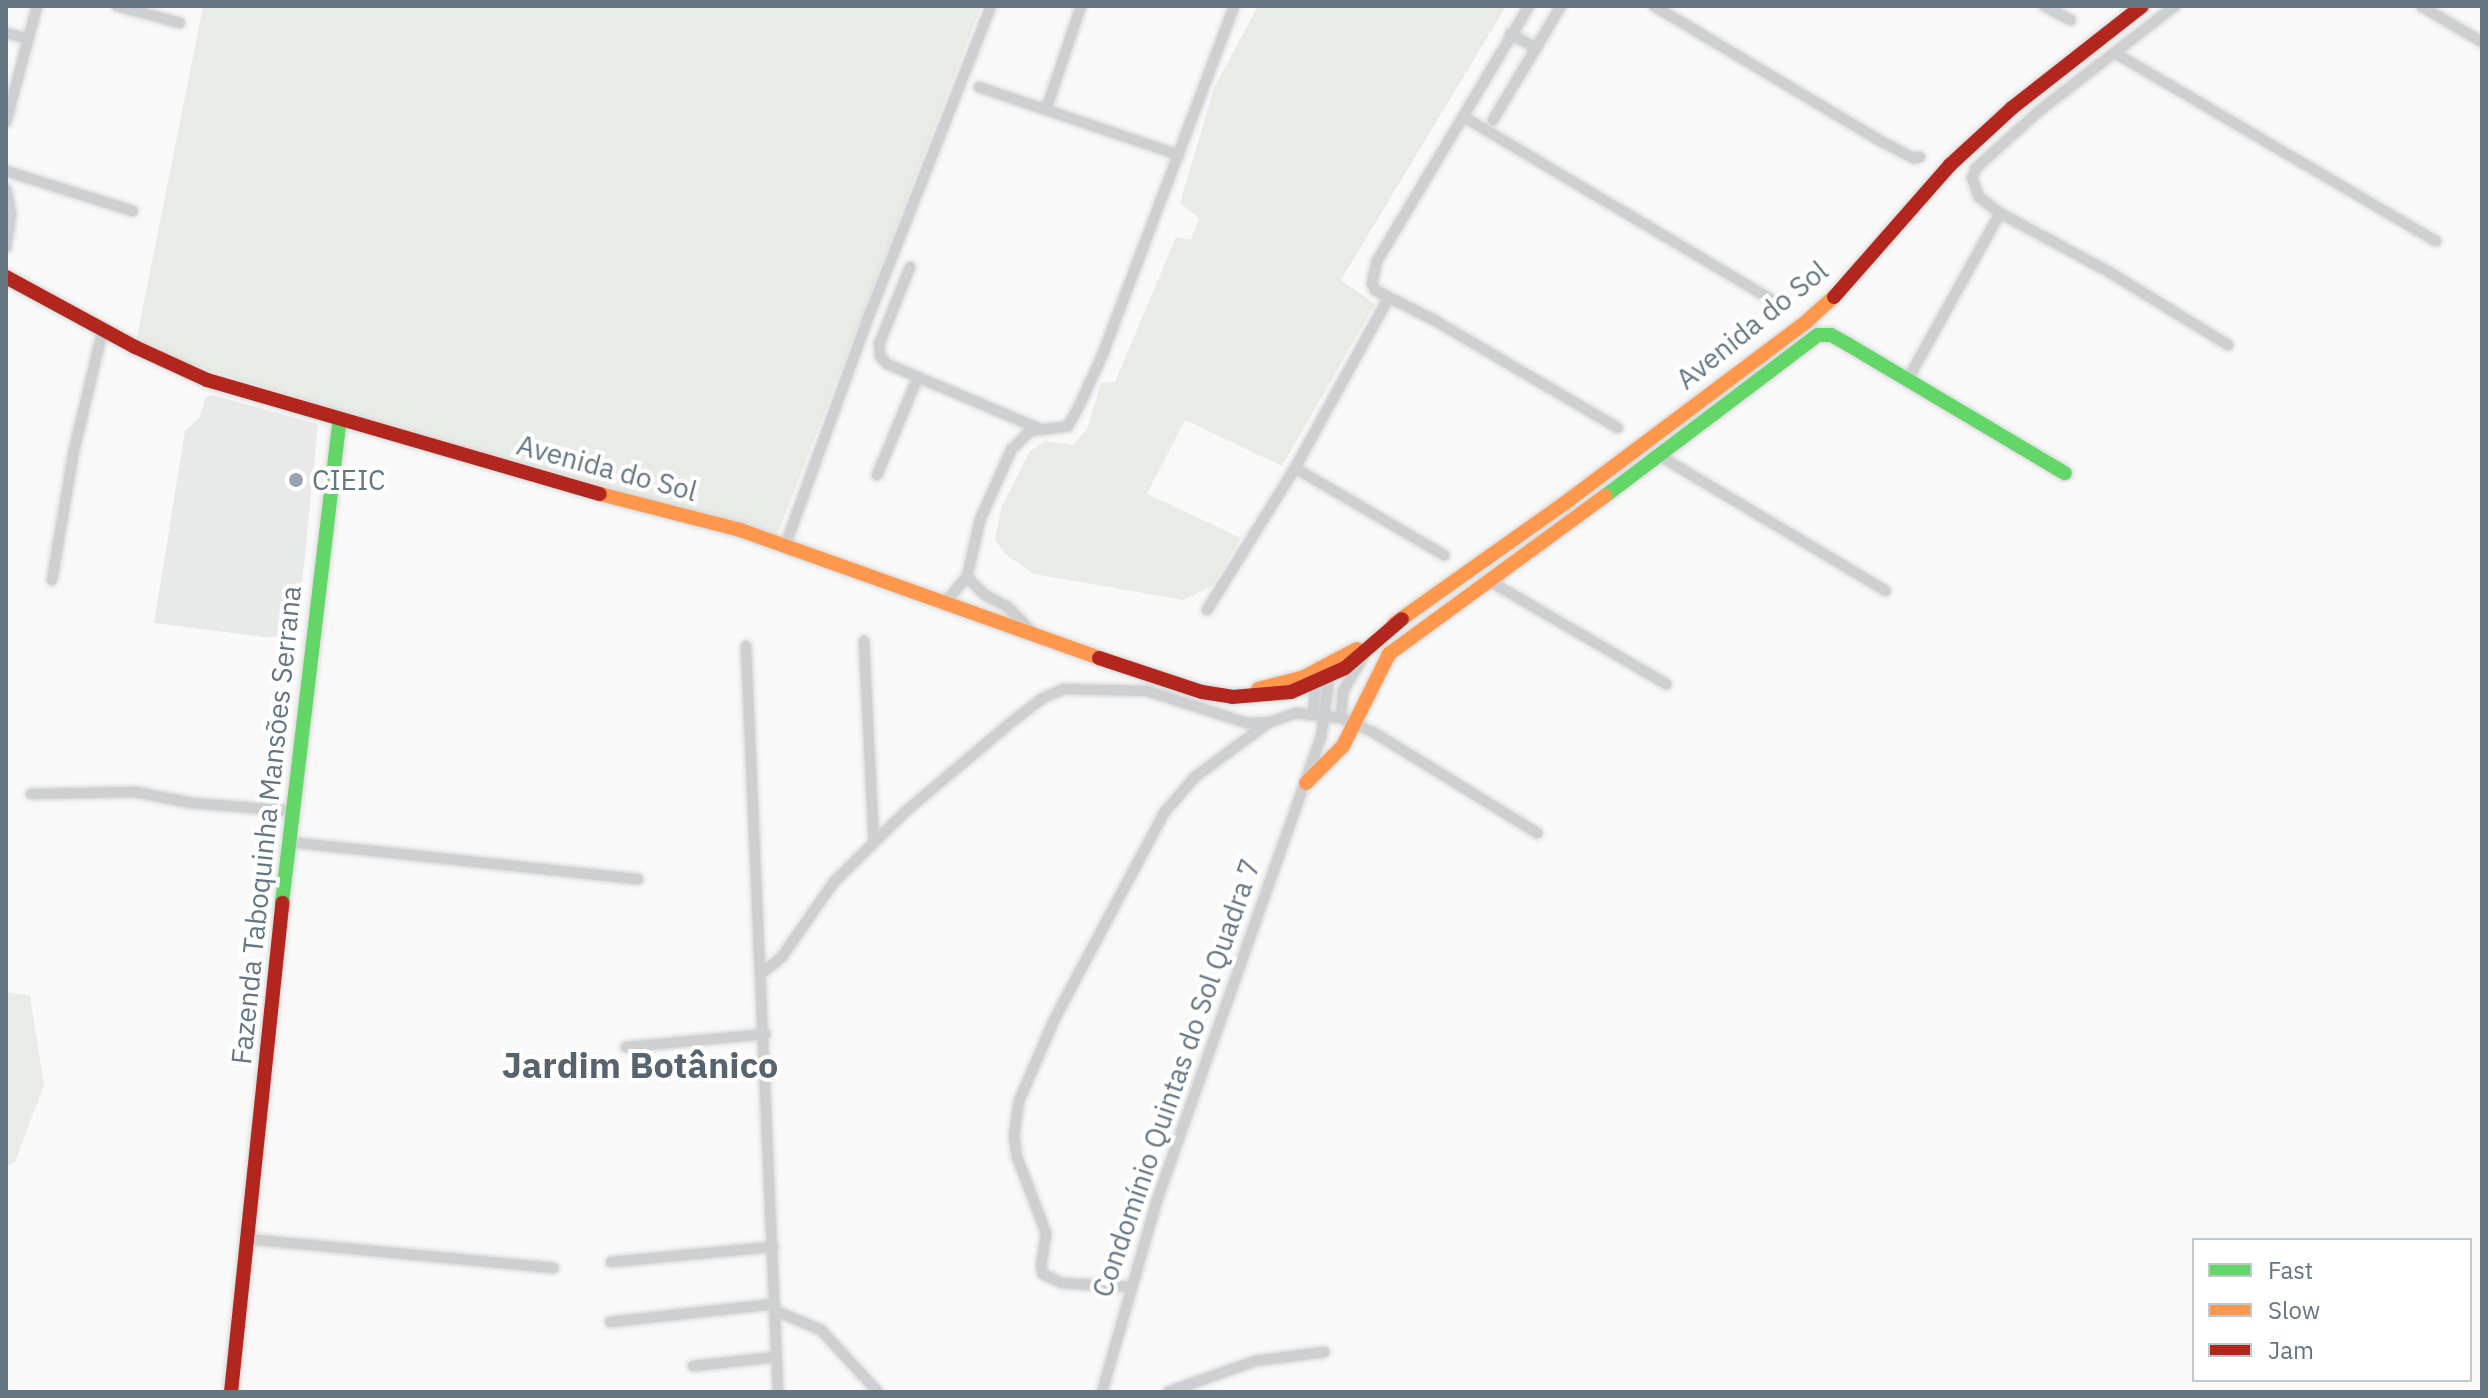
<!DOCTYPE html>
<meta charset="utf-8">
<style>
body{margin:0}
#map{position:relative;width:2488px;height:1398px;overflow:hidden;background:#f9f9f9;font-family:"IBM Plex Sans",sans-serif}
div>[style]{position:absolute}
.built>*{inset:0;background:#e8e9e9}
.green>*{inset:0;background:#e8ebe6}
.roads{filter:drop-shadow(0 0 2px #d5d6d7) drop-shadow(0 0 2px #d5d6d7)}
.street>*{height:10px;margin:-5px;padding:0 5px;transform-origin:5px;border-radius:5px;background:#cecfd0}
.fast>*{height:14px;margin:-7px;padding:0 7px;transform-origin:7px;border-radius:7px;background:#63d668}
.slow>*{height:14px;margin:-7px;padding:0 7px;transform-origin:7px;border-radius:7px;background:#ff974d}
.jam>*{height:14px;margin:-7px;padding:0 7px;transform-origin:7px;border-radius:7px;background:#b3261e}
.dots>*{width:22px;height:22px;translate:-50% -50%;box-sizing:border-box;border:4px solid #fff;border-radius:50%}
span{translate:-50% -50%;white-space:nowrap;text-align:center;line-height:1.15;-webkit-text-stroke:8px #fff;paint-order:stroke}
.street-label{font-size:28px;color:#657683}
.poi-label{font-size:28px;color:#657683}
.left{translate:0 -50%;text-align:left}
.district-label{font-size:36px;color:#57646e;font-weight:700}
.frame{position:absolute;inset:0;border:8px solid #657683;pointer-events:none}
.legend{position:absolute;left:2192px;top:1238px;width:280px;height:144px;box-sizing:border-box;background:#fff;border:2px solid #c1c8cd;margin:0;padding:10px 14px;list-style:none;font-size:24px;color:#657683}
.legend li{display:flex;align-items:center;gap:16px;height:40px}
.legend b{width:40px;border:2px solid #c1c8cd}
</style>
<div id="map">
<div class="built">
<div style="clip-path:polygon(212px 395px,318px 424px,297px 636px,264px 637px,154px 623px,185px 431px,199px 418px,206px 397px)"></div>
</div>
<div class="green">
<div style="clip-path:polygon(203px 6px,981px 6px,773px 546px,135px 347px)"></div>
<div style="clip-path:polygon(1258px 6px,1506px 6px,1341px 280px,1375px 304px,1282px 466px,1185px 420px,1147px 494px,1241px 538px,1212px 586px,1183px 600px,1034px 574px,1005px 554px,995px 540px,1001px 508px,1030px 451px,1045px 441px,1073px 445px,1087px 429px,1101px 383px,1115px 382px,1176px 237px,1191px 240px,1199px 218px,1180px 203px,1214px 88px)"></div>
<div style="clip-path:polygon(6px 992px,30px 996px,44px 1085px,15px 1162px,6px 1166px)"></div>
</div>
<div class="roads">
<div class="street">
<div style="left:117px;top:6px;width:65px;rotate:15.1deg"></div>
<div style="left:1529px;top:6px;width:297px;rotate:120.8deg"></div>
<div style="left:1377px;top:261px;width:23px;rotate:103deg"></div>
<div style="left:1372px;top:283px;width:8px;rotate:67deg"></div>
<div style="left:1375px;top:290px;width:66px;rotate:27deg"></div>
<div style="left:1434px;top:320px;width:213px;rotate:30.4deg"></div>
<div style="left:1654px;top:6px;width:260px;rotate:30.8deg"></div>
<div style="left:1877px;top:139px;width:41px;rotate:27.8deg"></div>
<div style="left:1913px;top:158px;width:7px;rotate:-8deg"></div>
<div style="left:2044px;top:6px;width:30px;rotate:28deg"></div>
<div style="left:2421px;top:6px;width:71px;rotate:30.5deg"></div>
<div style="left:6px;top:33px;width:23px;rotate:15deg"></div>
<div style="left:1510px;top:34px;width:30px;rotate:28deg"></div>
<div style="left:2115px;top:53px;width:372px;rotate:30.4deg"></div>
<div style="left:979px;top:87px;width:211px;rotate:18.8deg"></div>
<div style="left:1046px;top:110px;width:110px;rotate:-71.4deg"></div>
<div style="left:1464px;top:117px;width:368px;rotate:30.7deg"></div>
<div style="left:1493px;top:120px;width:133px;rotate:-59.2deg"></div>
<div style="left:6px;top:122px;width:120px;rotate:-75deg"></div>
<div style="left:6px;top:171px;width:133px;rotate:17.5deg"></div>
<div style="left:6px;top:189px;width:26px;rotate:79deg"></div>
<div style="left:11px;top:215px;width:33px;rotate:99deg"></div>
<div style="left:2000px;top:213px;width:124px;rotate:28.4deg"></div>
<div style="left:2109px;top:272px;width:140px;rotate:31.5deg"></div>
<div style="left:910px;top:267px;width:83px;rotate:111.9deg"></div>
<div style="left:879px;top:344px;width:12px;rotate:85deg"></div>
<div style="left:880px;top:356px;width:11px;rotate:49deg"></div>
<div style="left:887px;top:364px;width:164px;rotate:23deg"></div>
<div style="left:1908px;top:379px;width:190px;rotate:-61deg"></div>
<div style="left:2000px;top:213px;width:26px;rotate:-143deg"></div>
<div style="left:1979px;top:197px;width:20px;rotate:-110deg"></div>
<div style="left:1972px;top:178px;width:11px;rotate:-68deg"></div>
<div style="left:1976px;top:168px;width:85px;rotate:-42.1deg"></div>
<div style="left:2039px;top:111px;width:172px;rotate:-37.7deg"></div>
<div style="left:1658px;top:455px;width:265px;rotate:30.8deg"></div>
<div style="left:1295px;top:468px;width:173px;rotate:30.3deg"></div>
<div style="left:877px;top:475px;width:106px;rotate:-67.3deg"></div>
<div style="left:785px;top:546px;width:248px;rotate:-70deg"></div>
<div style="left:870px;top:313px;width:330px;rotate:-68.5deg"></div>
<div style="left:967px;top:577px;width:25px;rotate:45deg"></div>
<div style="left:985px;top:595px;width:26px;rotate:28deg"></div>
<div style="left:1008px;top:607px;width:33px;rotate:46deg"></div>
<div style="left:52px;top:580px;width:132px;rotate:-80.4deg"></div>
<div style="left:74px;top:450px;width:124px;rotate:-76.5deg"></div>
<div style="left:1491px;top:582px;width:203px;rotate:30.2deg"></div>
<div style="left:946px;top:601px;width:32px;rotate:-49deg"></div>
<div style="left:967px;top:577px;width:58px;rotate:-77.2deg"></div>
<div style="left:980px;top:520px;width:77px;rotate:-66.1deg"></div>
<div style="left:1011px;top:450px;width:27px;rotate:-45deg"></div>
<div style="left:1030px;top:431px;width:38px;rotate:-7deg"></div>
<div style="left:1068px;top:426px;width:23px;rotate:-61deg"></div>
<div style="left:1079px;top:406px;width:55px;rotate:-65.3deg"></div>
<div style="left:1102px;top:356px;width:374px;rotate:-69.3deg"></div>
<div style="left:1207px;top:610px;width:167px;rotate:-58.2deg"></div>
<div style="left:1295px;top:468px;width:195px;rotate:-61.2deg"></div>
<div style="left:864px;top:641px;width:201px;rotate:87.2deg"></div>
<div style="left:746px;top:646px;width:747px;rotate:87.54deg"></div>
<div style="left:1313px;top:714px;width:38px;rotate:-85deg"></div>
<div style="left:1341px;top:718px;width:27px;rotate:-86deg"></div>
<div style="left:1343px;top:691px;width:43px;rotate:-59.3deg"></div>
<div style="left:31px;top:794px;width:104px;rotate:-1.1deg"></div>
<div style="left:135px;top:792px;width:58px;rotate:10.9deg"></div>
<div style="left:192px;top:803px;width:100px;rotate:4.6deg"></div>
<div style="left:289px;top:842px;width:351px;rotate:6.1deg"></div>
<div style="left:763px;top:972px;width:23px;rotate:-38deg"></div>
<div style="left:781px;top:958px;width:93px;rotate:-55.1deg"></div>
<div style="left:834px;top:882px;width:101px;rotate:-44.6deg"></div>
<div style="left:906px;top:811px;width:141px;rotate:-40.1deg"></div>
<div style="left:1014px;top:720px;width:36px;rotate:-37deg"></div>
<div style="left:1043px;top:698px;width:23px;rotate:-23deg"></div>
<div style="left:1064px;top:689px;width:83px;rotate:1.4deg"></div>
<div style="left:1147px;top:691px;width:105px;rotate:17.7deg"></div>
<div style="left:1247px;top:723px;width:23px;rotate:-2deg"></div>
<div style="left:1270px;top:722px;width:28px;rotate:-19deg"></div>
<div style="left:1296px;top:713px;width:45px;rotate:6.3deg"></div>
<div style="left:1341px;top:718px;width:35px;rotate:24deg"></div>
<div style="left:1373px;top:732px;width:193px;rotate:31.6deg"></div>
<div style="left:626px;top:1047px;width:140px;rotate:-5.3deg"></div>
<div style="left:247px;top:1239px;width:308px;rotate:5.4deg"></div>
<div style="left:611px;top:1262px;width:163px;rotate:-5.3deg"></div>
<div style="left:1131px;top:1287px;width:69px;rotate:-176.7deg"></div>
<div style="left:1062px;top:1283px;width:21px;rotate:-155deg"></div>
<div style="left:1043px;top:1274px;width:8px;rotate:-104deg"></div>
<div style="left:1041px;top:1266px;width:33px;rotate:-81deg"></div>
<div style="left:1046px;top:1233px;width:81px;rotate:-110.9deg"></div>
<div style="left:1017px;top:1157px;width:21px;rotate:-98deg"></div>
<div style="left:1014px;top:1136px;width:35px;rotate:-82deg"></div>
<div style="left:1019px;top:1101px;width:88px;rotate:-66.6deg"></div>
<div style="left:1054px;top:1020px;width:234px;rotate:-62deg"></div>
<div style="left:1164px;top:813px;width:48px;rotate:-49.3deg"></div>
<div style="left:1195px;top:777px;width:91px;rotate:-36.5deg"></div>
<div style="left:776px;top:1311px;width:49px;rotate:22.9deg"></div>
<div style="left:821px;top:1330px;width:84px;rotate:47.4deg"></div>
<div style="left:610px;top:1322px;width:166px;rotate:-6.2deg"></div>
<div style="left:693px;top:1366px;width:84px;rotate:-6.1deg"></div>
<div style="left:1102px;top:1392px;width:200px;rotate:-74deg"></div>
<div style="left:1157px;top:1200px;width:490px;rotate:-70.5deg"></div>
<div style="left:1321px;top:738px;width:68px;rotate:-82.3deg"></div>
<div style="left:1168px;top:1392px;width:92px;rotate:-19.6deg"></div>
<div style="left:1255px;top:1361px;width:70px;rotate:-7.4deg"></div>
</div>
<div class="fast">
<div style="left:1605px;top:496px;width:267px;rotate:-37.1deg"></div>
<div style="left:1818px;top:335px;width:13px"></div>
<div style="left:1831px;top:335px;width:21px;rotate:29deg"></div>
<div style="left:1849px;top:345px;width:251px;rotate:30.7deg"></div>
<div style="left:282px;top:903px;width:487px;rotate:-83.2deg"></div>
</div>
<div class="slow">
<div style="left:600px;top:494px;width:145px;rotate:14.4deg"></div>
<div style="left:740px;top:530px;width:381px;rotate:19.6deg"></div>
<div style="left:1394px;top:624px;width:209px;rotate:-35.3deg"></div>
<div style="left:1565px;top:503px;width:303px;rotate:-36.9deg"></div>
<div style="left:1807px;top:321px;width:36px;rotate:-42deg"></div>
<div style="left:1258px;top:689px;width:48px;rotate:-14.6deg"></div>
<div style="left:1304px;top:677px;width:60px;rotate:-27.8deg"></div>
<div style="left:1306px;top:783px;width:52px;rotate:-45deg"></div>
<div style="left:1343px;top:746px;width:103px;rotate:-63.4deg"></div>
<div style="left:1389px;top:654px;width:268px;rotate:-36.2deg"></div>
</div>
<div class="jam">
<div style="left:6px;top:277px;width:147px;rotate:28.5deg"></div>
<div style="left:135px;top:347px;width:79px;rotate:24.6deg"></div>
<div style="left:207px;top:380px;width:409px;rotate:16.2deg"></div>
<div style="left:1834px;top:297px;width:176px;rotate:-48.7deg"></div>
<div style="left:1950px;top:165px;width:84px;rotate:-42.6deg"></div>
<div style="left:2012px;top:108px;width:165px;rotate:-38.1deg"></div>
<div style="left:1099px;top:658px;width:108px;rotate:18.3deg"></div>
<div style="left:1202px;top:692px;width:30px;rotate:9deg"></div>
<div style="left:1232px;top:697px;width:59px;rotate:-4.8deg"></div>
<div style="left:1291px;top:692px;width:59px;rotate:-24deg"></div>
<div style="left:1345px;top:668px;width:75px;rotate:-40.7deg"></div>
<div style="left:231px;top:1392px;width:492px;rotate:-84deg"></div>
</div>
</div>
<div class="dots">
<div style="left:296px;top:480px;background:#99a4ac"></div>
</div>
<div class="street-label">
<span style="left:1752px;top:325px;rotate:-39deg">Avenida do Sol</span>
<span style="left:607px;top:468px;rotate:15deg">Avenida do Sol</span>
<span style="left:266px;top:825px;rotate:-84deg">Fazenda Taboquinha Mansões Serrana</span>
<span style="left:1176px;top:1078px;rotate:-71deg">Condomínio Quintas do Sol Quadra 7</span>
</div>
<div class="poi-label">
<span class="left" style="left:312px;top:480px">CIEIC</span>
</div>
<div class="district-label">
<span style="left:640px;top:1065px">Jardim Botânico</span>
</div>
<div class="frame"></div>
<ul class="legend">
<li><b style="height:10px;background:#63d668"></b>Fast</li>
<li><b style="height:10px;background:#ff974d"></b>Slow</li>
<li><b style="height:10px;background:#b3261e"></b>Jam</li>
</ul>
</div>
